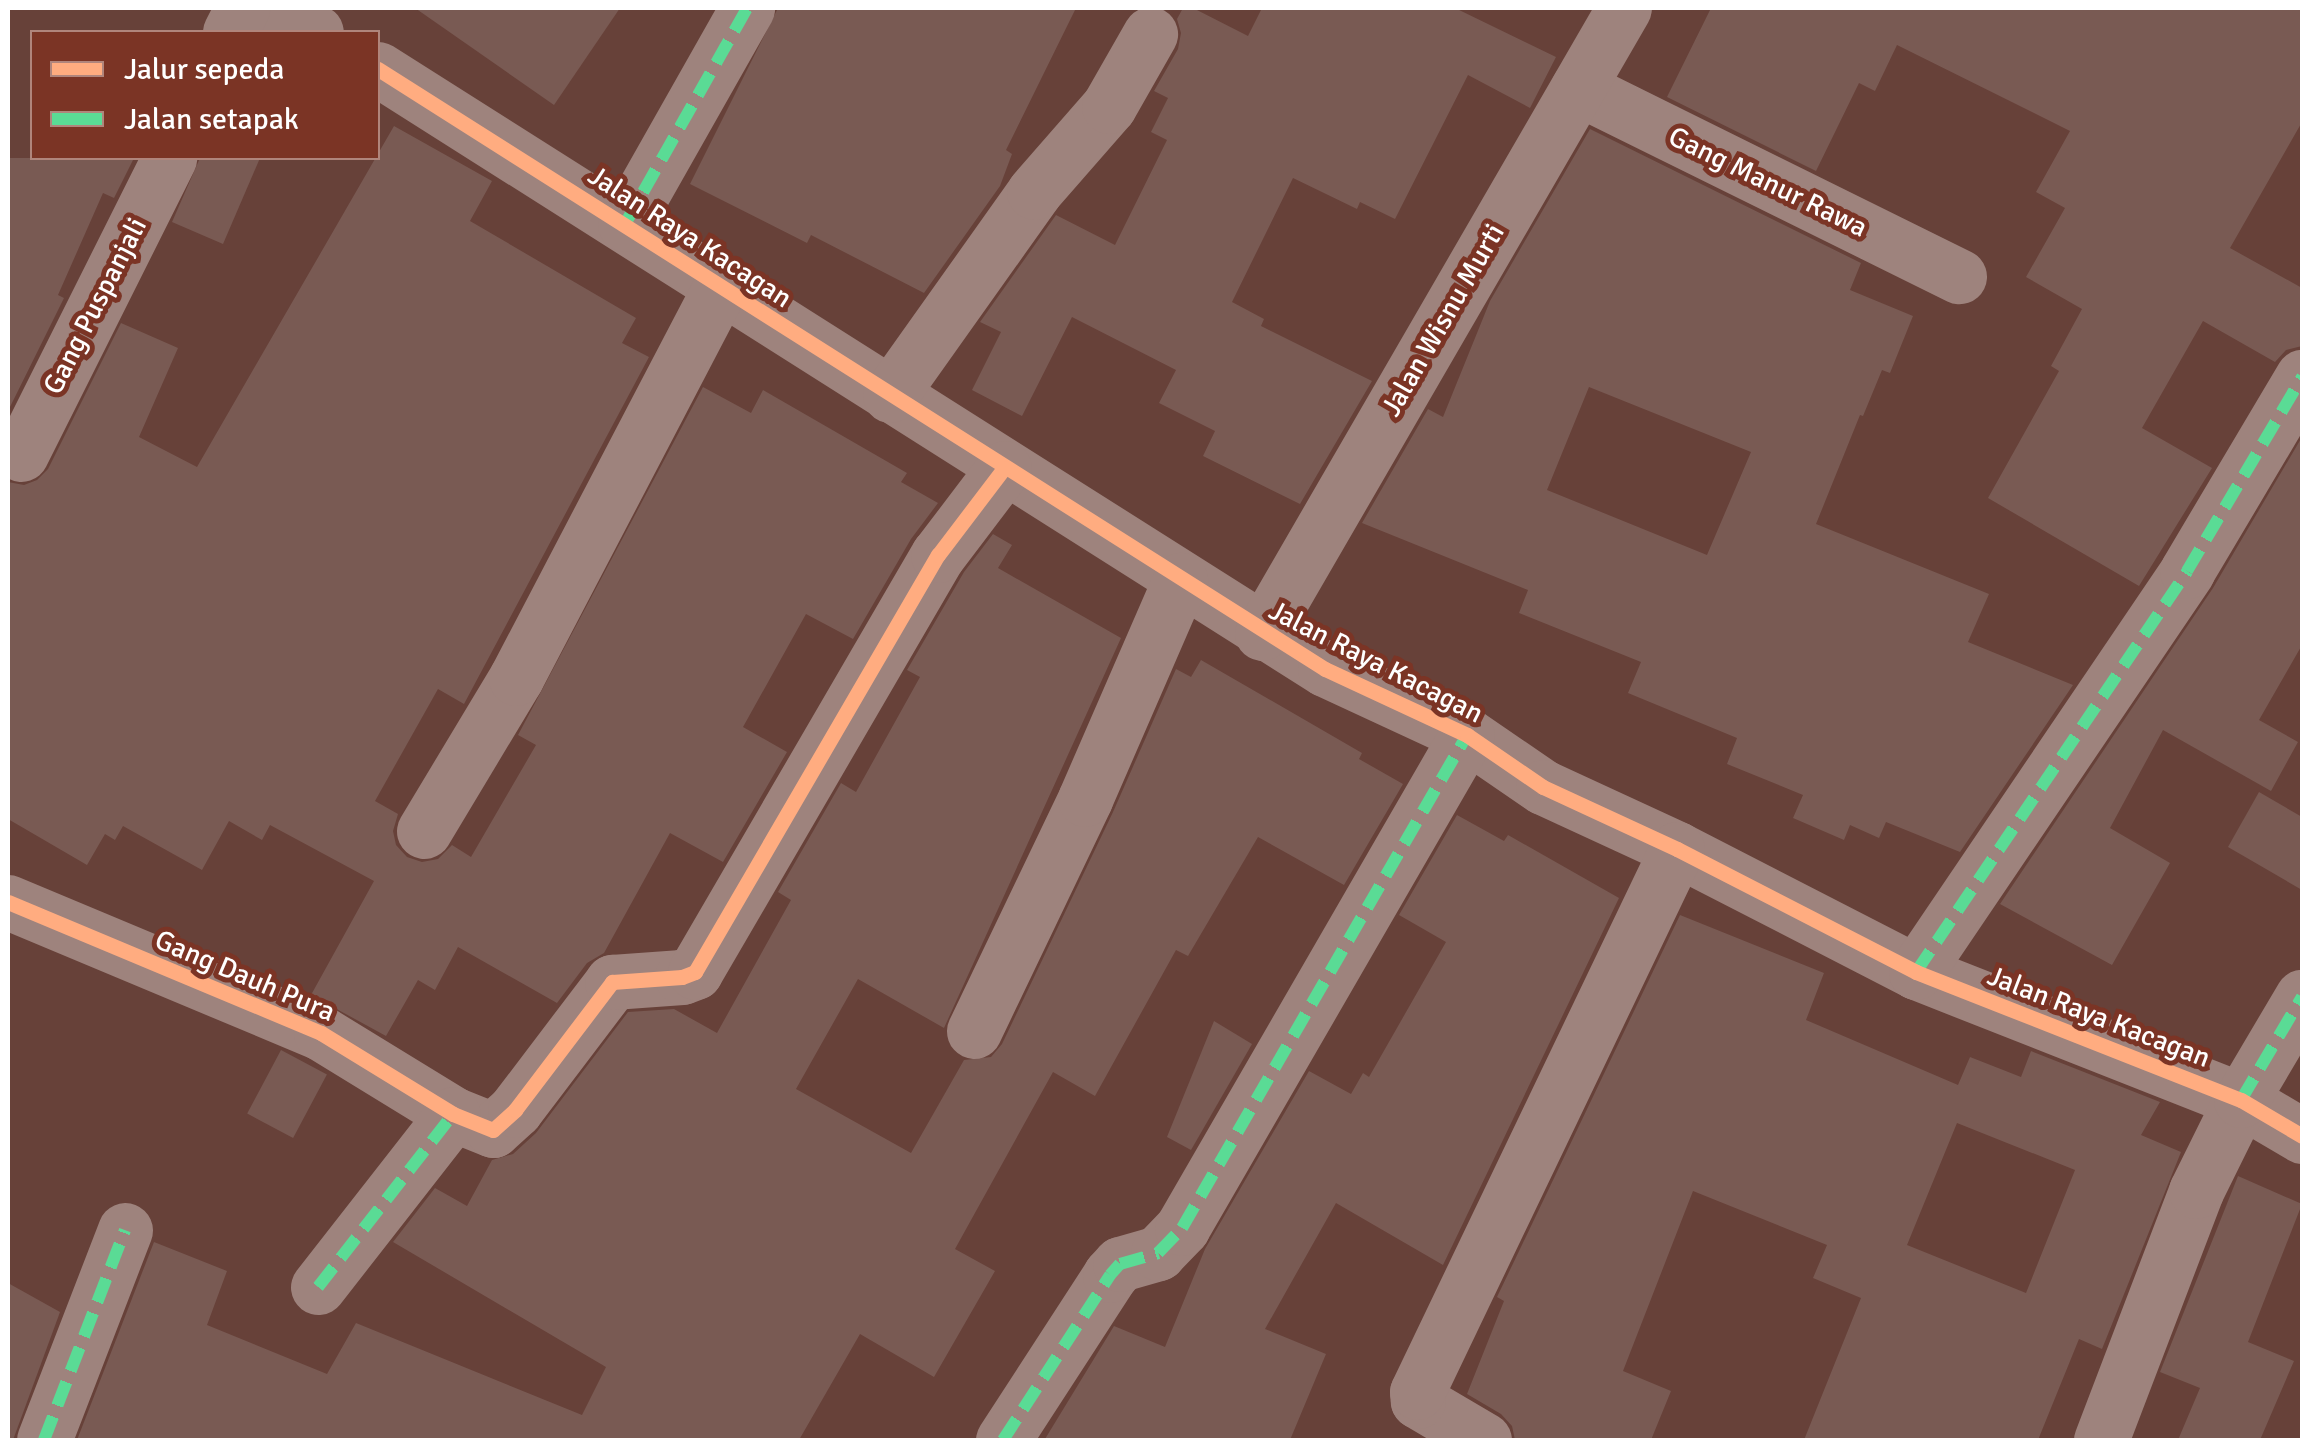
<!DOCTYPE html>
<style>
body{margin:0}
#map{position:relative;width:2310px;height:1448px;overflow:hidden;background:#674139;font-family:Signika,sans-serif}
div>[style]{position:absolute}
.building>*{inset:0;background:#795a53;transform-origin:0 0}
.street>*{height:55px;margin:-27.5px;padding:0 27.5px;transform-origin:27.5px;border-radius:27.5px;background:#9e837d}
.quiet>*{height:12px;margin-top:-6px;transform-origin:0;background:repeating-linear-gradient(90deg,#5adb95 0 25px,transparent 0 37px)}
.cycleway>*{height:15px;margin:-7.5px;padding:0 7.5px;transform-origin:7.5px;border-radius:7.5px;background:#ffac80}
span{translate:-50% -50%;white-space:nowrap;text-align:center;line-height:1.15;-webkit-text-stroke:10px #7b3425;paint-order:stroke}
.street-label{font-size:28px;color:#fff}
.frame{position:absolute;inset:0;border:10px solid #fff;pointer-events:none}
.legend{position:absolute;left:30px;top:30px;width:350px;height:130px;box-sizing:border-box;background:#7b3425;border:2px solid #b0857c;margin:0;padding:12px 18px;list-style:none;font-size:30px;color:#fff}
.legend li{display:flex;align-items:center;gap:20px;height:50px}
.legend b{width:50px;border:2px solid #b0857c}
</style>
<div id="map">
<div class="building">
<div style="clip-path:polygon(415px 8px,620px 8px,554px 105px)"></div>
<div style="clip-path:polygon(778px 8px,1076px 8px,1006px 150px,1012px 154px,1000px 186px,924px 293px,811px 235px,807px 243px,690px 184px)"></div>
<div style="clip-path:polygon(1183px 8px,1193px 8px,1248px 36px,1262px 8px,1455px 8px,1556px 57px,1530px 108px,1468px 75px,1395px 219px,1360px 202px,1357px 209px,1293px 178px,1232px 302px,1264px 319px,1261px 326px,1372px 381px,1300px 504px,1203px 456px,1215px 431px,1159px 403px,1176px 370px,1072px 317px,1022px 416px,972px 390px,1001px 332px,980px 322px,1056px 215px,1115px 245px,1167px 140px,1151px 132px,1168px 98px,1154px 91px,1178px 49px,1181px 33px,1177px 19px)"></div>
<div style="clip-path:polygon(1711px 8px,2302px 8px,2302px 122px,2230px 248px,2302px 288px,2302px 346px,2286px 350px,2275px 362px,2203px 321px,2142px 428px,2212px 468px,2139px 586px,1988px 498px,2059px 371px,2051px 366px,2082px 309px,2026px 277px,2065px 208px,2036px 192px,2070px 131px,1897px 45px,1875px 91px,1859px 83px,1816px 171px,1667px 97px)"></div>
<div style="clip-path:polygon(394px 126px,492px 181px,470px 221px,636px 318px,622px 343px,649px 357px,464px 704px,438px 689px,375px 801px,398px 814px,393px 831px,396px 845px,407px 857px,422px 862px,438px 859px,452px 845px,471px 857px,536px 745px,518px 735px,703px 387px,751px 413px,763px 390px,907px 473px,901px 482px,938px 503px,911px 539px,853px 639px,806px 614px,743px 727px,787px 752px,723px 862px,670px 833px,604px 953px,587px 963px,557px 1003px,458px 947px,435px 990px,418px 980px,386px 1036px,311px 995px,374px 881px,270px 825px,262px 840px,229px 821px,202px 870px,123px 826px,115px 840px,105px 834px,87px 865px,8px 819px,8px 482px,24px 485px,37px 480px,48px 469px,121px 323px,178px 348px,139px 437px,197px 467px)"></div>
<div style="clip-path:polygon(evenodd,1590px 129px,1861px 263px,1850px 290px,1913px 316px,1890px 373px,1882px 370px,1863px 416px,1860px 415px,1816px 524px,1989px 594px,1968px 642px,2073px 685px,1960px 852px,1886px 822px,1879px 838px,1850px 825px,1844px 840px,1793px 818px,1803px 795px,1727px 764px,1737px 738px,1628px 693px,1641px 662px,1519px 613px,1528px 590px,1362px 523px,1428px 409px,1443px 417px,1490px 301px,1590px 129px,1589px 387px,1751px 452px,1707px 555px,1547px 490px,1589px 387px)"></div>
<div style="clip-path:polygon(8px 158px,134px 158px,114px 198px,103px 193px,58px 295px,64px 298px,8px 411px)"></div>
<div style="clip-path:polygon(200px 158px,260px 158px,223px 244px,172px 222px)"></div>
<div style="clip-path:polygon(2302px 437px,2302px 645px,2259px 720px,2298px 742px,2271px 791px,2163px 730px,2110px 828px,2170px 863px,2112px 965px,2000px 904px,2213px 588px)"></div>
<div style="clip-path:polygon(993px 534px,1012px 545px,998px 568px,1121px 638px,944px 1028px,858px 979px,796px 1089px,911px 1153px,964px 1060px,991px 1057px,1002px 1044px,1113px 812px,1176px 669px,1191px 677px,1201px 660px,1362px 753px,1359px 759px,1403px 784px,1344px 885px,1258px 837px,1188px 956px,1176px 950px,1095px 1096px,1053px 1072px,955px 1249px,995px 1271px,934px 1377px,860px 1334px,799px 1440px,77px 1440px,154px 1242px,227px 1271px,207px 1325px,327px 1374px,356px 1323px,582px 1415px,606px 1367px,393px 1242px,435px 1188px,467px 1206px,492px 1160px,513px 1154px,536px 1133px,628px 1012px,674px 1009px,717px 1033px,791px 900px,778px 892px,841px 783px,856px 792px,920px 677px,907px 670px,964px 572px)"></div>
<div style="clip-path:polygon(2259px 792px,2302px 817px,2302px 890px,2228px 847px)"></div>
<div style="clip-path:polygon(1457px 815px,1504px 841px,1508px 835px,1619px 898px,1443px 1265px,1336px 1203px,1265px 1329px,1326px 1354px,1290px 1440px,1045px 1439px,1114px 1326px,1165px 1347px,1205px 1249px,1309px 1071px,1351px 1094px,1363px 1073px,1369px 1077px,1446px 942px,1399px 915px)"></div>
<div style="clip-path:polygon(evenodd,1680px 915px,1824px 973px,1806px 1020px,1958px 1085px,1970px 1057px,2021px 1077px,2031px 1051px,2160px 1102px,2141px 1135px,2181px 1152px,2102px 1349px,2079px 1339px,2038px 1440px,1804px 1440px,1861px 1298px,1813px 1278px,1827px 1245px,1693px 1191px,1623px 1371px,1671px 1391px,1651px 1440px,1515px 1440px,1512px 1426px,1501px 1414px,1467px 1394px,1504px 1301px,1497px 1297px,1680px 915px,1957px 1123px,2075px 1170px,2026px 1293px,1907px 1245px,1957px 1123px)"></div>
<div style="clip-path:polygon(1214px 1021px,1252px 1044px,1191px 1150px,1167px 1137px)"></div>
<div style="left:281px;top:1050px;width:52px;height:72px;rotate:28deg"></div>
<div style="clip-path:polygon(2238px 1176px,2302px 1204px,2248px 1342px,2294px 1361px,2260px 1440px,2178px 1440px,2200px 1388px,2160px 1372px)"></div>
<div style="clip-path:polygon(8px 1283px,60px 1312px,13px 1440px,8px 1440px)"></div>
</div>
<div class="street">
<div style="left:273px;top:8px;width:49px;rotate:29.2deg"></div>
<div style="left:230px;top:32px;width:27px;rotate:-63deg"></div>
<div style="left:378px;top:69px;width:1121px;rotate:32.36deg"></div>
<div style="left:1325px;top:669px;width:157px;rotate:24.9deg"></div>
<div style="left:1467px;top:735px;width:92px;rotate:34.4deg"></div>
<div style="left:1543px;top:787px;width:148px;rotate:24.8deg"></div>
<div style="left:1677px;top:849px;width:269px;rotate:27.2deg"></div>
<div style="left:1916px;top:972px;width:349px;rotate:21.5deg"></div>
<div style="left:2241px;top:1100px;width:71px;rotate:30.5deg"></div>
<div style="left:1578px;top:88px;width:425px;rotate:26.3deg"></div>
<div style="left:625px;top:224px;width:248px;rotate:-60.5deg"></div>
<div style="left:890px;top:395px;width:249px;rotate:-54.6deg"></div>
<div style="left:1034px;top:192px;width:114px;rotate:-48.9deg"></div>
<div style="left:1109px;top:106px;width:83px;rotate:-60.3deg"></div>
<div style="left:21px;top:454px;width:331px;rotate:-63.4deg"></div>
<div style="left:1262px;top:633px;width:722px;rotate:-59.92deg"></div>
<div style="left:424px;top:831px;width:179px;rotate:-59deg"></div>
<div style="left:516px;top:678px;width:442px;rotate:-62.4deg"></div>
<div style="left:8px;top:902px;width:339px;rotate:22.7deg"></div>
<div style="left:321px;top:1033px;width:155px;rotate:31.5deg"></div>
<div style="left:453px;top:1114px;width:43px;rotate:21.8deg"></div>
<div style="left:493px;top:1130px;width:30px;rotate:-42deg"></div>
<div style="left:515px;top:1110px;width:161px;rotate:-52.8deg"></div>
<div style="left:612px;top:982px;width:70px;rotate:-4.1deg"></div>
<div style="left:682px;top:977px;width:14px;rotate:-21deg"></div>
<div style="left:695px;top:972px;width:483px;rotate:-59.8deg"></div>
<div style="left:938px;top:555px;width:109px;rotate:-52.8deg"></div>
<div style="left:1916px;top:972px;width:484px;rotate:-55.9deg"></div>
<div style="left:2187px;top:571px;width:226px;rotate:-59.3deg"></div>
<div style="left:974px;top:1031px;width:257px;rotate:-64.4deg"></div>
<div style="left:1085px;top:799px;width:239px;rotate:-66.5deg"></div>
<div style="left:318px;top:1287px;width:219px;rotate:-52deg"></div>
<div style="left:44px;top:1440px;width:225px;rotate:-68.9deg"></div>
<div style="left:1003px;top:1440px;width:197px;rotate:-57deg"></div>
<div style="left:1110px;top:1275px;width:15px;rotate:-48deg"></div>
<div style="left:1120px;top:1264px;width:40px;rotate:-16deg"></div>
<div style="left:1158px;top:1253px;width:35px;rotate:-46deg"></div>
<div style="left:1182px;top:1228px;width:569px;rotate:-59.97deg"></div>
<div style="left:1484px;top:1440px;width:77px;rotate:-149.4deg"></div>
<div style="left:1418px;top:1401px;width:9px;rotate:-96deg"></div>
<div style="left:1417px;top:1392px;width:602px;rotate:-64.41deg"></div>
<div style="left:2101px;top:1440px;width:267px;rotate:-69.1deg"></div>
<div style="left:2196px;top:1191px;width:102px;rotate:-63.7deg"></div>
<div style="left:2241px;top:1100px;width:120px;rotate:-59.4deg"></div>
</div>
<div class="quiet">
<div style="left:625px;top:224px;width:248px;rotate:-60.5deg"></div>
<div style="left:1916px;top:972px;width:484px;rotate:-55.9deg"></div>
<div style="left:2187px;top:571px;width:226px;rotate:-59.3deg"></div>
<div style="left:2241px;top:1100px;width:120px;rotate:-59.4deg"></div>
<div style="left:318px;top:1287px;width:219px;rotate:-52deg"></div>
<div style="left:44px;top:1440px;width:225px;rotate:-68.9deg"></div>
<div style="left:1003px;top:1440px;width:197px;rotate:-57deg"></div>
<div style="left:1110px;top:1275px;width:15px;rotate:-48deg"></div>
<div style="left:1120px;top:1264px;width:40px;rotate:-16deg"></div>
<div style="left:1158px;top:1253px;width:35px;rotate:-46deg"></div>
<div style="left:1182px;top:1228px;width:569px;rotate:-59.97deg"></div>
</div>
<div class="cycleway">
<div style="left:378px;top:69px;width:1121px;rotate:32.36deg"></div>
<div style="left:1325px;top:669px;width:157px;rotate:24.9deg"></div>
<div style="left:1467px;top:735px;width:92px;rotate:34.4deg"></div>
<div style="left:1543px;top:787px;width:148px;rotate:24.8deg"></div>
<div style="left:1677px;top:849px;width:269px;rotate:27.2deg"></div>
<div style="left:1916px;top:972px;width:349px;rotate:21.5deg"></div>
<div style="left:2241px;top:1100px;width:71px;rotate:30.5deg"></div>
<div style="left:8px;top:902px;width:339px;rotate:22.7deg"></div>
<div style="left:321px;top:1033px;width:155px;rotate:31.5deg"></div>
<div style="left:453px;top:1114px;width:43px;rotate:21.8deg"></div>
<div style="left:493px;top:1130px;width:30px;rotate:-42deg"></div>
<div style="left:515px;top:1110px;width:161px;rotate:-52.8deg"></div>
<div style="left:612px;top:982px;width:70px;rotate:-4.1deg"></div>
<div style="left:682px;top:977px;width:14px;rotate:-21deg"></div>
<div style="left:695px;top:972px;width:483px;rotate:-59.8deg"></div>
<div style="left:938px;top:555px;width:109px;rotate:-52.8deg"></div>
</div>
<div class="street-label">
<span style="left:1768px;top:182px;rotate:26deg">Gang Manur Rawa</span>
<span style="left:690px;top:237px;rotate:33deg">Jalan Raya Kacagan</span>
<span style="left:95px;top:306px;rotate:-63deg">Gang Puspanjali</span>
<span style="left:1443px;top:320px;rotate:-60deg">Jalan Wisnu Murti</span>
<span style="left:1376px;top:662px;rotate:27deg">Jalan Raya Kacagan</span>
<span style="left:245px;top:976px;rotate:23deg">Gang Dauh Pura</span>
<span style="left:2099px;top:1017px;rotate:21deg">Jalan Raya Kacagan</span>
</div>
<div class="frame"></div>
<ul class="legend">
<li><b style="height:12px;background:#ffac80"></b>Jalur sepeda</li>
<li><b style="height:12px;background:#5adb95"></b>Jalan setapak</li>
</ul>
</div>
